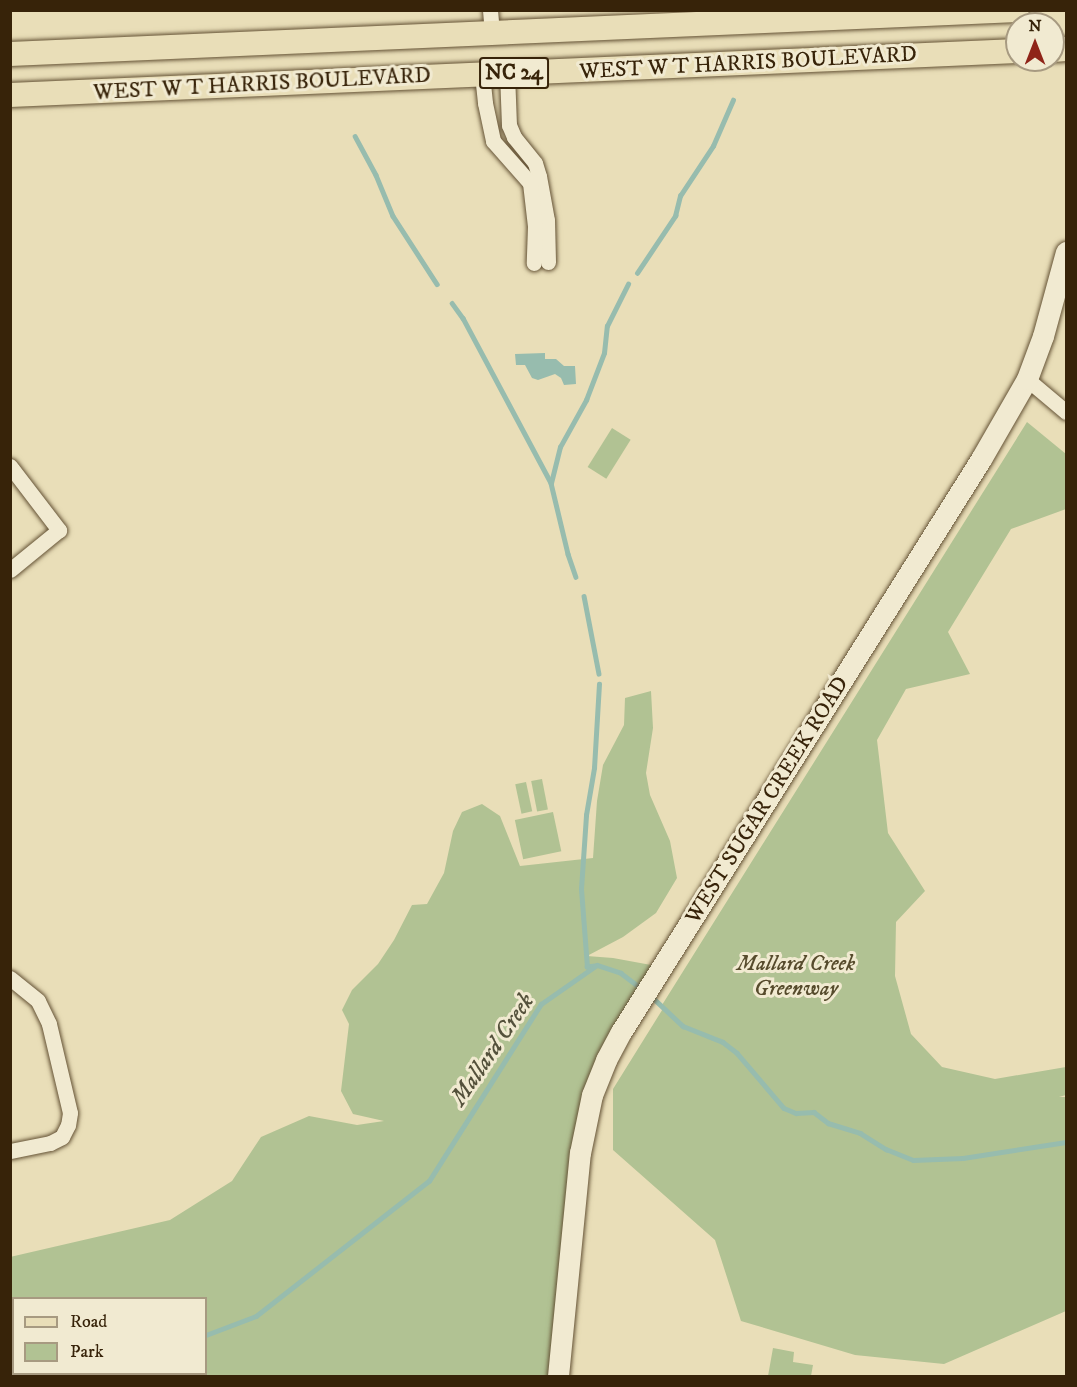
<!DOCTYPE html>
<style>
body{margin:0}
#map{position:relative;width:1077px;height:1387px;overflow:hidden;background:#e9deb8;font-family:"IM FELL DW Pica",serif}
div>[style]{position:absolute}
.green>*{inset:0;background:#b1c293;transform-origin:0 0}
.water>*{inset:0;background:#97bcae}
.stream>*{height:4.5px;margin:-2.25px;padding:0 2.25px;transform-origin:2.25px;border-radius:2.25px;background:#97bcae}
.roads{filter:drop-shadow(0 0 2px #645235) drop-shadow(0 0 2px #645235)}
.street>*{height:15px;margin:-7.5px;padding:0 7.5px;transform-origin:7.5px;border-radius:7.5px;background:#f1ead1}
.secondary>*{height:21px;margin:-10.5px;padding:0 10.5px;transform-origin:10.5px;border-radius:10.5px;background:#f1ead1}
.primary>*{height:24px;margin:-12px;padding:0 12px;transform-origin:12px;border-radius:12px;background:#e9deb8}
span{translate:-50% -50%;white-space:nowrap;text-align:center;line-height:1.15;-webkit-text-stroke:6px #f1ead1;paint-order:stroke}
.shield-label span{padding:2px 4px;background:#f1ead1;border:2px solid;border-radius:4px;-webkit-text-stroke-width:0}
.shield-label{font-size:21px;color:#372309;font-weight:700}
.street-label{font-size:22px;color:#372309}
.park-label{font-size:22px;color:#564b2c;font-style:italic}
.water-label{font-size:24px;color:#54513b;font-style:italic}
.frame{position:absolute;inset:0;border:12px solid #372309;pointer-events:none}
.legend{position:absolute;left:12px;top:1297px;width:195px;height:78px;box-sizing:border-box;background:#f1ead1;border:2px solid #a79a81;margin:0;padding:8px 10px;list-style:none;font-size:18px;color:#372309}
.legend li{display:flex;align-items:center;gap:12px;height:30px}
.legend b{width:30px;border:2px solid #a79a81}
.north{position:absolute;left:1005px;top:12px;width:60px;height:60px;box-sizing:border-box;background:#f1ead1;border:2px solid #a79a81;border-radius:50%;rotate:0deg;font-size:16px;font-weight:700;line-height:24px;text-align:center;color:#372309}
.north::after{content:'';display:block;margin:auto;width:21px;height:27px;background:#8f2418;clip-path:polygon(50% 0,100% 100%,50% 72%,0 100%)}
</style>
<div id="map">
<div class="green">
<div style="clip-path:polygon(1027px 422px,1066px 454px,1066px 509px,1011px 529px,948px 632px,970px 674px,906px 689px,877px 740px,888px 833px,925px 891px,896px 922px,895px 976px,911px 1034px,942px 1067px,995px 1079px,1066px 1067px,1066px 1095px,1059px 1097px,1066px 1097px,1066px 1311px,944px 1364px,855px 1355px,741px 1321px,715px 1240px,613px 1150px,613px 1089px,664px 1007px,662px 1005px)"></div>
<div style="left:612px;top:428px;width:22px;height:46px;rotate:32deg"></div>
<div style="clip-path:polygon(evenodd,651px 691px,653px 728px,646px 773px,650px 795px,670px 841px,677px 878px,656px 913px,623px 937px,587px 956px,613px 958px,662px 967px,592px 1095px,558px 1376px,11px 1376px,10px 1257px,170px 1220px,232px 1181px,261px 1137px,309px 1116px,357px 1125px,384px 1121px,353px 1114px,341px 1091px,349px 1024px,342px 1010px,352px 990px,378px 964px,394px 940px,412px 905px,427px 904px,444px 873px,453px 831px,462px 812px,482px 804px,500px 816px,520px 866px,593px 858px,597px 801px,603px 765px,624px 725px,625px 698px,651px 691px,14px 1298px,206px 1298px,206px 1374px,14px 1374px,14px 1298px)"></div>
<div style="left:542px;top:779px;width:31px;height:11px;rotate:79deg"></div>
<div style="left:526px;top:782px;width:30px;height:11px;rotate:78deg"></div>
<div style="left:553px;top:812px;width:40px;height:39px;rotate:78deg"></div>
<div style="clip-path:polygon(773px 1348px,794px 1352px,793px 1362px,813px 1365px,811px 1376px,768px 1376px)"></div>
</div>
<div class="water">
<div style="clip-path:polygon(545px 353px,545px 359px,556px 359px,564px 366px,575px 366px,576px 384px,564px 385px,561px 378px,555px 374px,538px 380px,532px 378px,525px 365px,516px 365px,515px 354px)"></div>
</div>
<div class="stream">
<div style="left:355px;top:136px;width:44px;rotate:61.7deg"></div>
<div style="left:376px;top:175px;width:44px;rotate:67.5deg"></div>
<div style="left:393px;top:216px;width:81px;rotate:57.1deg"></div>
<div style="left:637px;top:273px;width:69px;rotate:-56.3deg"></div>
<div style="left:675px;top:216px;width:21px;rotate:-76deg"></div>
<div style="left:680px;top:196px;width:60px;rotate:-56.6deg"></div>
<div style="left:713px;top:146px;width:50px;rotate:-66.5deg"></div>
<div style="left:452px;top:303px;width:19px;rotate:54deg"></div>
<div style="left:463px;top:318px;width:187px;rotate:61.9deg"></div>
<div style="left:551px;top:483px;width:73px;rotate:76.5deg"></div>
<div style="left:568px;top:554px;width:24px;rotate:71deg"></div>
<div style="left:551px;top:483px;width:37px;rotate:-76deg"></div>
<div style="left:560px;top:447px;width:54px;rotate:-61deg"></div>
<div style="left:586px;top:400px;width:50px;rotate:-69deg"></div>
<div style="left:604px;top:353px;width:27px;rotate:-84deg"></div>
<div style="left:607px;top:326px;width:47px;rotate:-63.4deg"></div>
<div style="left:584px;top:596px;width:79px;rotate:79.1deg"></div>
<div style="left:597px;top:965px;width:25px;rotate:18deg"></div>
<div style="left:621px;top:973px;width:26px;rotate:37deg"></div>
<div style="left:595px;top:966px;width:8px;rotate:173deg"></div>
<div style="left:587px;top:967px;width:78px;rotate:-94.4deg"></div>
<div style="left:581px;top:889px;width:74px;rotate:-86.1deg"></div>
<div style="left:586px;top:815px;width:48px;rotate:-80.3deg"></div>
<div style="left:594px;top:768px;width:84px;rotate:-86.6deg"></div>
<div style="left:651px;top:996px;width:44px;rotate:43.2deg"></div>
<div style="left:683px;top:1026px;width:43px;rotate:21.8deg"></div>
<div style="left:723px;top:1042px;width:18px;rotate:38deg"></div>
<div style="left:737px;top:1053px;width:72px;rotate:49.5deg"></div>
<div style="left:784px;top:1108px;width:13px;rotate:23deg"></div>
<div style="left:796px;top:1113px;width:18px;rotate:-3deg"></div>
<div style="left:814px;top:1112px;width:18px;rotate:38deg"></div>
<div style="left:828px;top:1123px;width:34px;rotate:17deg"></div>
<div style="left:860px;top:1133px;width:31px;rotate:32deg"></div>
<div style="left:886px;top:1149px;width:29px;rotate:22deg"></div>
<div style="left:913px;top:1160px;width:50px;rotate:-2.3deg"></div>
<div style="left:963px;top:1158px;width:104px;rotate:-8.8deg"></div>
<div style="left:206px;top:1335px;width:53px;rotate:-20.8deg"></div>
<div style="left:256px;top:1316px;width:219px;rotate:-38deg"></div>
<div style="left:429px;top:1181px;width:209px;rotate:-57.7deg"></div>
<div style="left:541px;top:1004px;width:68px;rotate:-34.9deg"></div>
<div style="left:10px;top:1340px;width:4px;rotate:-14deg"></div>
</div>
<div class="roads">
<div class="street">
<div style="left:490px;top:10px;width:22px;rotate:85deg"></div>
<div style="left:507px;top:73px;width:52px;rotate:87.8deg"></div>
<div style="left:509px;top:125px;width:13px;rotate:67deg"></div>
<div style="left:514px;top:137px;width:33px;rotate:51deg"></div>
<div style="left:535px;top:163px;width:14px;rotate:73deg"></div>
<div style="left:539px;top:176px;width:45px;rotate:79.7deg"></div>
<div style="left:547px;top:220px;width:42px;rotate:88.6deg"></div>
<div style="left:482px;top:74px;width:29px;rotate:84deg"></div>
<div style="left:485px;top:103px;width:39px;rotate:78deg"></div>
<div style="left:493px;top:141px;width:56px;rotate:48.6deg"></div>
<div style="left:530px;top:183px;width:43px;rotate:83.4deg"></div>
<div style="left:535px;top:226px;width:37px;rotate:92deg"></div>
<div style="left:1027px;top:379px;width:51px;rotate:40.2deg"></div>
<div style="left:10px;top:466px;width:81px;rotate:52.6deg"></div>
<div style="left:59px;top:530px;width:63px;rotate:140.8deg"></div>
<div style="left:10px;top:978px;width:36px;rotate:39deg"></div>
<div style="left:38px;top:1001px;width:25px;rotate:64deg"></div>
<div style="left:49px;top:1024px;width:91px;rotate:76.7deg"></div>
<div style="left:70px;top:1113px;width:12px;rotate:99deg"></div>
<div style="left:68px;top:1125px;width:13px;rotate:117deg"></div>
<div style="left:62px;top:1137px;width:13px;rotate:153deg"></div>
<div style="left:50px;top:1143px;width:41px;rotate:168.7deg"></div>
</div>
<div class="secondary">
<div style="left:558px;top:1376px;width:224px;rotate:-84.4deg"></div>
<div style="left:580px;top:1153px;width:59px;rotate:-78.3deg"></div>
<div style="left:592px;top:1095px;width:38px;rotate:-68deg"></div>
<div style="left:606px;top:1060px;width:32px;rotate:-62deg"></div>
<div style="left:621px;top:1032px;width:677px;rotate:-57.86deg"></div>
<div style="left:981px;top:459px;width:92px;rotate:-60.1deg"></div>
<div style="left:1027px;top:379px;width:46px;rotate:-69.6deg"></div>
<div style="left:1043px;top:336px;width:87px;rotate:-74.7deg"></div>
</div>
<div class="primary">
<div style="left:1053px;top:50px;width:13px;rotate:-4deg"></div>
<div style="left:10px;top:54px;width:1008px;rotate:-2.5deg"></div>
<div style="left:10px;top:95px;width:1008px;rotate:-2.5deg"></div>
</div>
</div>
<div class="shield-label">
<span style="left:514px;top:73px">NC 24</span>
</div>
<div class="street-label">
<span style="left:748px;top:63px;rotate:-3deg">WEST W T HARRIS BOULEVARD</span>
<span style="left:262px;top:84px;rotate:-3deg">WEST W T HARRIS BOULEVARD</span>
<span style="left:767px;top:800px;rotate:-58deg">WEST SUGAR CREEK ROAD</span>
</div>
<div class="park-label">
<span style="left:796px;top:976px">Mallard Creek<br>Greenway</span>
</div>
<div class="water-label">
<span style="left:493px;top:1050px;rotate:-56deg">Mallard Creek</span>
</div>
<div class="frame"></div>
<ul class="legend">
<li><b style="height:8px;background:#e9deb8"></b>Road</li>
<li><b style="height:16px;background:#b1c293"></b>Park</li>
</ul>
<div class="north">N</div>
</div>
